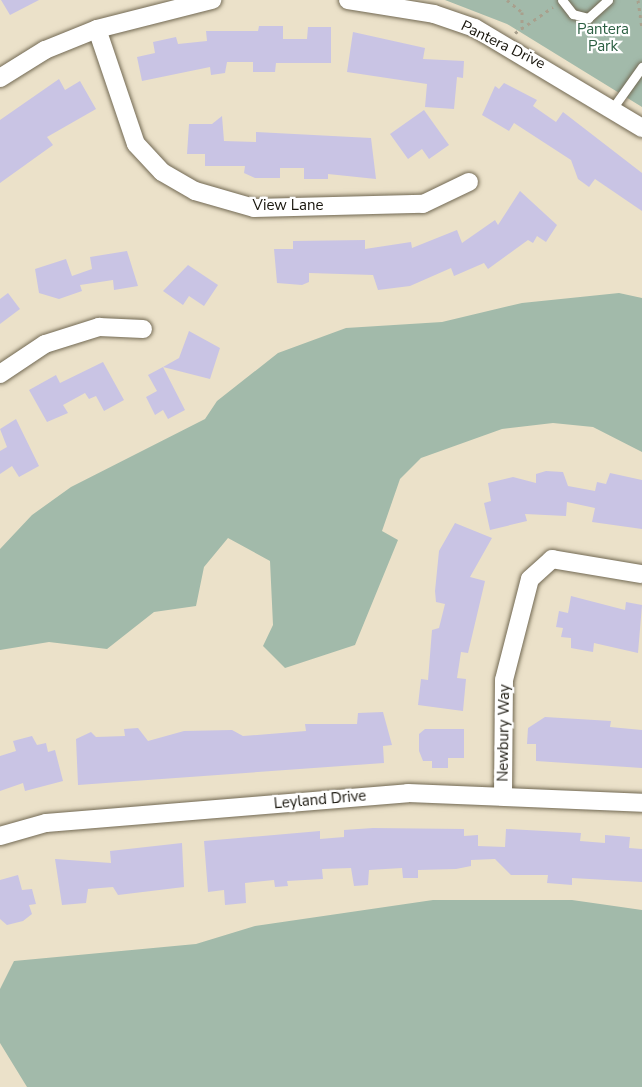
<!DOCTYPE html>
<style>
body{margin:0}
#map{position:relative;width:642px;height:1087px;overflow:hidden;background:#ebe1c9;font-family:"Nunito Sans",sans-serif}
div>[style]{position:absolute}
.green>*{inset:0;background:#a2baaa}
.building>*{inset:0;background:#c9c4e4}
.path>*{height:3px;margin-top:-1.5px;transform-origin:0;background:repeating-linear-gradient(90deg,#a8a08d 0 3px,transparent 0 7.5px)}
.roads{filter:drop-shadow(0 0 2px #716852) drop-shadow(0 0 2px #716852)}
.service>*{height:9px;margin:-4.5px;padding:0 4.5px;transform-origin:4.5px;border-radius:4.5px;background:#fff}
.minor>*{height:18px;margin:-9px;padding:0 9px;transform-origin:9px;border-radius:9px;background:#fff}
span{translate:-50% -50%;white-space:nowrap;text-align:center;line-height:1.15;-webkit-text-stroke:4.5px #fff;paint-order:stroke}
.park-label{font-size:15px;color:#2c6043}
.street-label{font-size:15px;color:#16130a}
</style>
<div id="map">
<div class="green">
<div style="clip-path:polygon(445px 0,642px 0,642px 107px,507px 24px)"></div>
<div style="clip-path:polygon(619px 293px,642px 298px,642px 452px,593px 427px,553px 423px,502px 429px,421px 458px,400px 479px,382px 531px,398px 540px,355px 645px,285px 668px,263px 646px,273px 625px,270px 561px,228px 538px,204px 567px,196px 606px,154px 612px,107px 649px,49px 642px,0 650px,0 549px,32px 515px,71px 487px,205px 419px,217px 401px,278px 353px,346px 328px,442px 322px,522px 303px)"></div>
<div style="clip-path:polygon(433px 900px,572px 900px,642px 910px,642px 1087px,27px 1087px,0 1043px,0 989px,14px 961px,196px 944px,255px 926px)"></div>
</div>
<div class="building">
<div style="clip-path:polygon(1px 0,39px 0,10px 15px)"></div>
<div style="clip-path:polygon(259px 26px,283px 26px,283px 39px,307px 39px,308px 27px,331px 27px,331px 63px,276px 63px,275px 72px,253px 72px,253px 62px,227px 62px,225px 73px,211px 75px,210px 67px,142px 81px,137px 57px,155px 53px,153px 42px,176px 37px,178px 44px,207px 41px,206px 31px,258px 31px)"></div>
<div style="clip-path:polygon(353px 32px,425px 48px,423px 59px,464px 61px,463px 78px,457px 77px,454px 109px,425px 107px,427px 84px,347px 72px)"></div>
<div style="clip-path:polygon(59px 79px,65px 90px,80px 81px,96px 109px,47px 137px,53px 145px,0 183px,0 120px)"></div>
<div style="clip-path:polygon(504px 83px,537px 100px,533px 106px,556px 122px,563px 112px,642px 173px,642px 211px,595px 179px,589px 187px,578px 179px,571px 160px,514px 123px,509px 131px,482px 115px,495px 86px,499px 89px)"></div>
<div style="clip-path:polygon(424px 110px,449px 145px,429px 159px,422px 149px,408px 159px,390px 134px)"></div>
<div style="clip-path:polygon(222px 116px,224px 141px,256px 142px,256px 132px,371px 138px,376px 179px,328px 174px,328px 179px,304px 179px,304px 168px,280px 168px,280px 178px,255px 178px,244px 173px,245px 166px,205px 166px,205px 154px,187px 154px,189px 124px,212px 124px)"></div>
<div style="clip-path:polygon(520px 191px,557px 225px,546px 242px,537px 236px,533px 243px,528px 240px,488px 269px,484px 263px,454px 276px,451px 268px,410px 286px,378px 290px,373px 275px,309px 273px,309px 282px,302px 285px,277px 283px,274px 249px,293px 249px,293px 241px,365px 240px,365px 249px,411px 242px,412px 248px,457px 230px,462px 243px,495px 220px,498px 225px)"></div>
<div style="clip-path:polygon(127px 251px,138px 286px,114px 290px,113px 280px,80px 285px,82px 291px,59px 299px,39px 293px,35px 269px,66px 259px,72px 276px,92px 269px,90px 257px)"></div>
<div style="clip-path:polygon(188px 265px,218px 285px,204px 306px,189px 296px,183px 305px,163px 291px)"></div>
<div style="clip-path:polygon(8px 293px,20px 309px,0 324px,0 299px)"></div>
<div style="clip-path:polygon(189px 331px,220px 348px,210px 379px,163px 367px,179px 358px)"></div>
<div style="clip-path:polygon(103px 362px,124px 400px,104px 411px,96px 396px,89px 399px,85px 393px,63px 405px,68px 413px,47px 422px,29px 390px,56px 375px,60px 383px)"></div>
<div style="clip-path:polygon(163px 367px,185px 410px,168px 419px,163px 410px,155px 415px,146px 397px,157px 391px,148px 375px)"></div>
<div style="clip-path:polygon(16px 419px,39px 466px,19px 477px,12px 466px,0 474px,0 451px,7px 447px,0 429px)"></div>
<div style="clip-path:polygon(546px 471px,563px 472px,568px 486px,595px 491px,597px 482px,606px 484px,610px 473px,642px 480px,642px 529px,592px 522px,595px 508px,567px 502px,566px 516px,525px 514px,527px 521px,490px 530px,484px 503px,491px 501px,488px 483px,513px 477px,536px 483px,536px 474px)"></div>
<div style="clip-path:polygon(455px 523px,492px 538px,470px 577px,485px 581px,468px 653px,461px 652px,457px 678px,466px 679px,463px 711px,418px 705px,421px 679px,428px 680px,432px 630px,439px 628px,445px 604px,436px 602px,435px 591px,439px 551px)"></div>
<div style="clip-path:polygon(571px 596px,625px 610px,626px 602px,642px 605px,638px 653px,594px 643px,593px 652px,571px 648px,571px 638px,561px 637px,563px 628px,556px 627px,559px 611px,568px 613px)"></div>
<div style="clip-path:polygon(383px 712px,392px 745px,383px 746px,384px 763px,78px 785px,76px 739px,91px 732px,96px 737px,125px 736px,124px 729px,138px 728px,148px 741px,184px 731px,232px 730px,243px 736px,306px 731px,305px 724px,357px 724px,358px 713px)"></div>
<div style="clip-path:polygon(545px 717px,611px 721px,610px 727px,642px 730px,642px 768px,536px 761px,536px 744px,527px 744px,528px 728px)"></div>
<div style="clip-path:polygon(425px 729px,464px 729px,464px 758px,448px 758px,448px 768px,432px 768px,432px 761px,423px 761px,419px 751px,419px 734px)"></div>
<div style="clip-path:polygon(32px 736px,37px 745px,46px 743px,48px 752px,55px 750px,63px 781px,25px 791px,23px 783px,0 791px,0 756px,16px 751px,13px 741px)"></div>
<div style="clip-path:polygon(373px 828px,464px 829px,464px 836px,478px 835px,478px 846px,505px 847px,506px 829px,581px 833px,580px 841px,605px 843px,605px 835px,630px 837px,629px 848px,642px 849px,642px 882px,572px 878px,572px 885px,547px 883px,548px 875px,511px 875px,495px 859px,471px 860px,471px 866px,456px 869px,418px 870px,418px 878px,403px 878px,402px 868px,369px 870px,368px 885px,354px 886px,351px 868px,322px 869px,323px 879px,287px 881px,288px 886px,275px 887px,274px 880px,245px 883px,246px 903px,225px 905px,224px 890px,208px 892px,204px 841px,320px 831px,320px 839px,344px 837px,344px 830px)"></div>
<div style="clip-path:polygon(182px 843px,184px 887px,118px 895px,113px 887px,88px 889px,86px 903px,62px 905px,55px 859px,111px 863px,110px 851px)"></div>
<div style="clip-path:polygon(18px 875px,22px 890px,32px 889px,36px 904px,29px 905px,32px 914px,23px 921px,7px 925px,0 919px,0 880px)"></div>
</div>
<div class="path">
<div style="left:507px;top:0;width:19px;rotate:39deg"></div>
<div style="left:522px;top:12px;width:16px;rotate:90deg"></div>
<div style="left:638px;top:0;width:28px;rotate:82deg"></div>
<div style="left:515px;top:33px;width:46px;rotate:-34.4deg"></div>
</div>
<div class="roads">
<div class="service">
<div style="left:562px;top:0;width:18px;rotate:52deg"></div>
<div style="left:573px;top:14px;width:16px;rotate:15deg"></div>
<div style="left:588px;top:18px;width:27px;rotate:-42deg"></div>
<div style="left:612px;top:109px;width:52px;rotate:-54.5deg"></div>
</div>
<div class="minor">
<div style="left:348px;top:0;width:87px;rotate:9.2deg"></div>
<div style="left:434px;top:14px;width:43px;rotate:18.9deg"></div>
<div style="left:475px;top:28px;width:195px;rotate:30.9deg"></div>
<div style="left:97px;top:29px;width:121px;rotate:71.3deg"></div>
<div style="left:136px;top:144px;width:38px;rotate:47deg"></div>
<div style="left:162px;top:172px;width:38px;rotate:30deg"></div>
<div style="left:195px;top:191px;width:61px;rotate:16.1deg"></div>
<div style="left:254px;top:208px;width:169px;rotate:-1.4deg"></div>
<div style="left:423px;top:204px;width:51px;rotate:-25.6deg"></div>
<div style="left:0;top:78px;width:53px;rotate:-31.9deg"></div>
<div style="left:45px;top:50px;width:56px;rotate:-22deg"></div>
<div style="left:97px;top:29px;width:119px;rotate:-14.2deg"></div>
<div style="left:0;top:374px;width:54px;rotate:-33.7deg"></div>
<div style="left:45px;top:344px;width:57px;rotate:-17.5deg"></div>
<div style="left:99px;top:327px;width:44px;rotate:2.6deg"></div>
<div style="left:503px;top:795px;width:115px;rotate:-89.5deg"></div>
<div style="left:504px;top:680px;width:104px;rotate:-75.6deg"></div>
<div style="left:530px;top:579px;width:30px;rotate:-42deg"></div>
<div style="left:552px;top:559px;width:91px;rotate:9.5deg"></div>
<div style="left:0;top:836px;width:48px;rotate:-15.8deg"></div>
<div style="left:46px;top:823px;width:363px;rotate:-4.7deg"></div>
<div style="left:408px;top:793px;width:234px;rotate:2.4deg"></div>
</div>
</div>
<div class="park-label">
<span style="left:603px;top:38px">Pantera<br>Park</span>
</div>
<div class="street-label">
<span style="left:503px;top:45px;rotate:26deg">Pantera Drive</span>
<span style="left:288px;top:206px">View Lane</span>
<span style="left:504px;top:733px;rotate:-89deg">Newbury Way</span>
<span style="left:320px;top:800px;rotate:-5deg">Leyland Drive</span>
</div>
</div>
